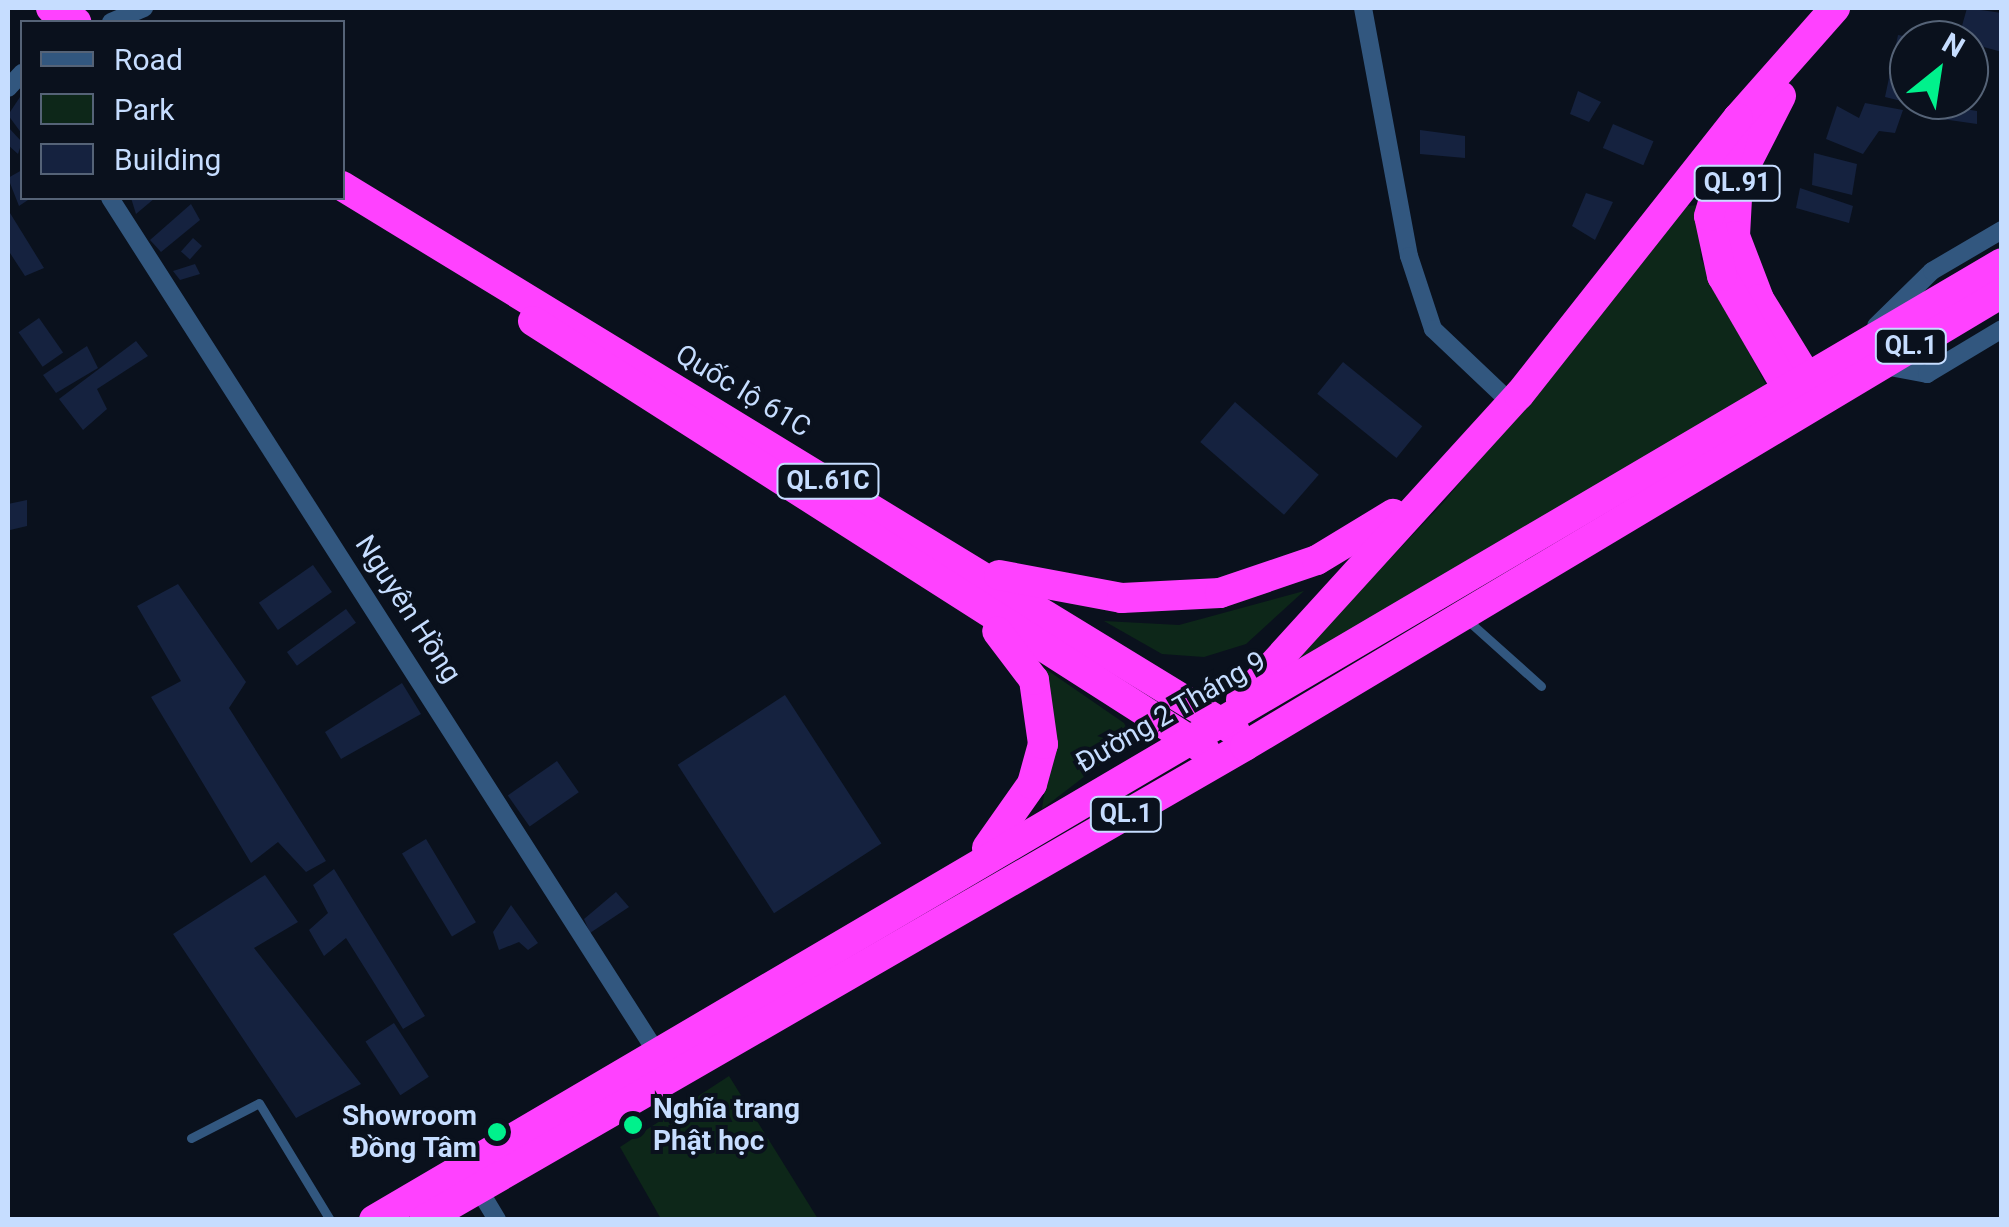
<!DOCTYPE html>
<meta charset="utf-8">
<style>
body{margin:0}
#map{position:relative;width:2009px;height:1227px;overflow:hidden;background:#0a111d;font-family:Roboto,sans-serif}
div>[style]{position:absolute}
.green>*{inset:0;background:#0d2719}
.building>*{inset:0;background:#15223f;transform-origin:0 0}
.lane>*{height:9px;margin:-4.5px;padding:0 4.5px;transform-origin:4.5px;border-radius:4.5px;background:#32577f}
.street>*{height:18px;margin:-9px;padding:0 9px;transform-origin:9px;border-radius:9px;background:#32577f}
.highway>*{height:30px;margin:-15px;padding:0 15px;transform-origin:15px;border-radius:15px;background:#ff41ff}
.dots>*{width:28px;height:28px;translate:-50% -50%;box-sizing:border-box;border:5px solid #0a111d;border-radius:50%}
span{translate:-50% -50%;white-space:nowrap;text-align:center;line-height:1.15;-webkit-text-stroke:8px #0a111d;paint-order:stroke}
.shield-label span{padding:2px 8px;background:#0a111d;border:2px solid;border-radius:8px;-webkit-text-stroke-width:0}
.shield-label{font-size:25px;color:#c6ddff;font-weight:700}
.street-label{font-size:28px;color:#c6ddff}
.poi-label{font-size:28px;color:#c6ddff;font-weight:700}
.left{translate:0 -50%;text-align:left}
.right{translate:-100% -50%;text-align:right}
.frame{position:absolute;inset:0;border:10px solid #c6ddff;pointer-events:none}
.legend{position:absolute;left:20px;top:20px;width:325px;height:180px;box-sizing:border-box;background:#0a111d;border:2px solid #556377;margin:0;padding:12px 18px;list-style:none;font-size:30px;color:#c6ddff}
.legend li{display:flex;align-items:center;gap:20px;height:50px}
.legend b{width:50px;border:2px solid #556377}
.north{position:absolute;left:1889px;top:20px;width:100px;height:100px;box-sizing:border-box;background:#0a111d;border:2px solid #556377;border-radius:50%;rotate:30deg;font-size:28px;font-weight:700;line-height:40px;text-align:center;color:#c6ddff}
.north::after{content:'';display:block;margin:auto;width:35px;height:45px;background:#00f18c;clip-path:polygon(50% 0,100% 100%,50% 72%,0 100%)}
</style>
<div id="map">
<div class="green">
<div style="clip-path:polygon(1698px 205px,1701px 259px,1768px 389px,1289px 665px,1443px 503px,1687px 206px)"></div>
<div style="clip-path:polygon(1304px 591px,1246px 644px,1204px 657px,1162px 654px,1104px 621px,1179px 625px)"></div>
<div style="clip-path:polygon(1034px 661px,1124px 723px,1132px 740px,1042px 809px,1054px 726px)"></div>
<div style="clip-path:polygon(729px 1076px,818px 1219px,661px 1219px,620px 1147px)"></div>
</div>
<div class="building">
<div style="clip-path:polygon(1967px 8px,2002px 13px,2002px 52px,1958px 40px)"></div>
<div style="clip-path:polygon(1898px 35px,1916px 38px,1909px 100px,1977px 111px,1977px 124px,1928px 117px,1930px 108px,1885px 97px)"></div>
<div style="clip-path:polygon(1969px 49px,1987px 53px,1969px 95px)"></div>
<div style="clip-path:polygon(1578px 91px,1601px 102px,1589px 122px,1570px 114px)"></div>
<div style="clip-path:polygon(20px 97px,22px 100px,22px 134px,8px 115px)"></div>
<div style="clip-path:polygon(1865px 103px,1903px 110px,1895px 133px,1879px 131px,1863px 154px,1826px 139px,1837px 106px,1859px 118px)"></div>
<div style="left:1613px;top:124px;width:44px;height:26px;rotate:23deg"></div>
<div style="clip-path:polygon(8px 127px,22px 142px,18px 154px,8px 145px)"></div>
<div style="clip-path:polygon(1420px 130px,1465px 136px,1465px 158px,1420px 154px)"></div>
<div style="clip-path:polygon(1814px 153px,1857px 164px,1852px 195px,1812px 185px)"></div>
<div style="clip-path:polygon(22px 170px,22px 198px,31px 198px,19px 206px,8px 178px)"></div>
<div style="clip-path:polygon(1800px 188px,1853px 206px,1849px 223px,1796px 208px)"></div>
<div style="clip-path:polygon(1586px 193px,1613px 202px,1595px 240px,1572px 226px)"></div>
<div style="clip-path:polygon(131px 198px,155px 198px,136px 214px)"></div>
<div style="clip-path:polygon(191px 204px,200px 220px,161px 252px,150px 240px)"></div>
<div style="clip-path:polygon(10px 213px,44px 268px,25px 276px,8px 250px)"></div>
<div style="left:193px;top:238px;width:12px;height:18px;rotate:42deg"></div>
<div style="clip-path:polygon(195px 264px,200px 274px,180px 280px,173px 271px)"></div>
<div style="left:39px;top:318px;width:42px;height:25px;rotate:55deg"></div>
<div style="clip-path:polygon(136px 341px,148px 356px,97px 389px,107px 409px,83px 430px,59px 399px)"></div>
<div style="clip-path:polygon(87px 346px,98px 368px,56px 393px,43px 375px)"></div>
<div style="left:1343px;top:362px;width:102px;height:41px;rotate:39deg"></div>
<div style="left:1235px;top:402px;width:111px;height:53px;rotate:41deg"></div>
<div style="clip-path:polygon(27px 500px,27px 526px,10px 530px,8px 504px)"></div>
<div style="left:313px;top:565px;width:33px;height:66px;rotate:55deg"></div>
<div style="clip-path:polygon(178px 584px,246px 682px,229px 708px,326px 861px,306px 872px,278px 842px,251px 863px,151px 697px,181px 681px,137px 606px)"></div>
<div style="left:346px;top:609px;width:17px;height:73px;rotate:54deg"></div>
<div style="clip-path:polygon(402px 683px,421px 714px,341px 759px,325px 732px)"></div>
<div style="left:785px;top:695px;width:177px;height:128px;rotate:57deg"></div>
<div style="left:557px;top:761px;width:38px;height:60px;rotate:55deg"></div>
<div style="left:426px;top:839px;width:97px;height:28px;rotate:59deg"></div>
<div style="clip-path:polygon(334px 869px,425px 1016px,403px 1029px,346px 938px,324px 956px,309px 930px,328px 913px,313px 885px)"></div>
<div style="clip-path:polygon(265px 875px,298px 922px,254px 948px,361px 1084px,296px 1118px,173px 934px)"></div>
<div style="clip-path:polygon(616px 892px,629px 907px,590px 933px,584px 919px)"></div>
<div style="clip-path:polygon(511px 905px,538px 943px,528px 950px,519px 942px,499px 950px,493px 932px)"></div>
<div style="left:394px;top:1023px;width:64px;height:34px;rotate:57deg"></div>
</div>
<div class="lane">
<div style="left:1465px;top:618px;width:102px;rotate:41.8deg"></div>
<div style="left:191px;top:1138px;width:76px;rotate:-27.2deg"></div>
<div style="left:259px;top:1103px;width:137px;rotate:58.7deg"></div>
</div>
<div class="street">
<div style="left:1363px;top:8px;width:252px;rotate:79.5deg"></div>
<div style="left:1409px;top:256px;width:77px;rotate:71.8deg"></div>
<div style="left:1433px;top:329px;width:108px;rotate:43.5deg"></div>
<div style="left:111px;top:22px;width:36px;rotate:-23deg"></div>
<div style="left:8px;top:88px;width:21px;rotate:-47deg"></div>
<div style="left:110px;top:198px;width:1015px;rotate:57.39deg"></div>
<div style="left:1876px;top:326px;width:78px;rotate:-44.5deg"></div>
<div style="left:1932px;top:271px;width:81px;rotate:-30.4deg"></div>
<div style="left:1879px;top:365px;width:49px;rotate:10.6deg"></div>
<div style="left:1927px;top:374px;width:87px;rotate:-31deg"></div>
<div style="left:478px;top:1188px;width:37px;rotate:59deg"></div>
</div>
<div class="highway">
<div style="left:51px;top:8px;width:29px;rotate:29deg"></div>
<div style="left:1781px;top:96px;width:94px;rotate:117.1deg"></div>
<div style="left:1738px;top:180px;width:56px;rotate:93.1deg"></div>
<div style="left:1735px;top:236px;width:67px;rotate:69.1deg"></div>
<div style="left:1759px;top:299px;width:109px;rotate:58.5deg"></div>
<div style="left:342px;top:186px;width:1046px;rotate:31.4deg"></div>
<div style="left:533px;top:321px;width:797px;rotate:32.55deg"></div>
<div style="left:1798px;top:407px;width:151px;rotate:-120.1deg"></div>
<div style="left:1722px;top:276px;width:61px;rotate:-102.2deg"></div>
<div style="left:1709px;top:216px;width:102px;rotate:-73.5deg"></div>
<div style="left:1738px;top:118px;width:147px;rotate:-48.6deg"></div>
<div style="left:999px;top:575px;width:125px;rotate:10.6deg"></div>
<div style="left:1122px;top:598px;width:98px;rotate:-2.9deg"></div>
<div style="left:1220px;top:593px;width:102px;rotate:-18.8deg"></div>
<div style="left:1317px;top:560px;width:89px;rotate:-31.2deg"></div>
<div style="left:1241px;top:700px;width:413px;rotate:-47.7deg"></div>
<div style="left:1519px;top:395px;width:353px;rotate:-51.7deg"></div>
<div style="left:987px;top:848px;width:78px;rotate:-54.9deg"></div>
<div style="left:1032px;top:784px;width:41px;rotate:-74.6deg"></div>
<div style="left:1043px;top:744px;width:65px;rotate:-98deg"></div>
<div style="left:1034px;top:680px;width:61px;rotate:-127.1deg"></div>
<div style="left:374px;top:1220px;width:1888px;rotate:-30.45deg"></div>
<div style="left:424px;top:1220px;width:948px;rotate:-30deg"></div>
<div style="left:1245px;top:746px;width:882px;rotate:-30.9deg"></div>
</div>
<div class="dots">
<div style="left:633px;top:1125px;background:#00f18c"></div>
<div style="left:497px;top:1132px;background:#00f18c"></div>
</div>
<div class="shield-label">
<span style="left:1737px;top:183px">QL.91</span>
<span style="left:1911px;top:346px">QL.1</span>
<span style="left:828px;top:481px">QL.61C</span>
<span style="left:1126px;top:814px">QL.1</span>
</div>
<div class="street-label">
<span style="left:743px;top:391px;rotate:31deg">Quốc lộ 61C</span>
<span style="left:408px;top:609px;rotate:57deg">Nguyên Hồng</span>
<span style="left:1171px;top:712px;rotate:-30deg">Đường 2 Tháng 9</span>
</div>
<div class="poi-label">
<span class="left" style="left:653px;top:1125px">Nghĩa trang<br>Phật học</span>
<span class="right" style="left:477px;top:1132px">Showroom<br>Đồng Tâm</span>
</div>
<div class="frame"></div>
<ul class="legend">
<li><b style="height:12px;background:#32577f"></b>Road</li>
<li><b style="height:28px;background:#0d2719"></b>Park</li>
<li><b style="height:28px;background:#15223f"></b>Building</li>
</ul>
<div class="north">N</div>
</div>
